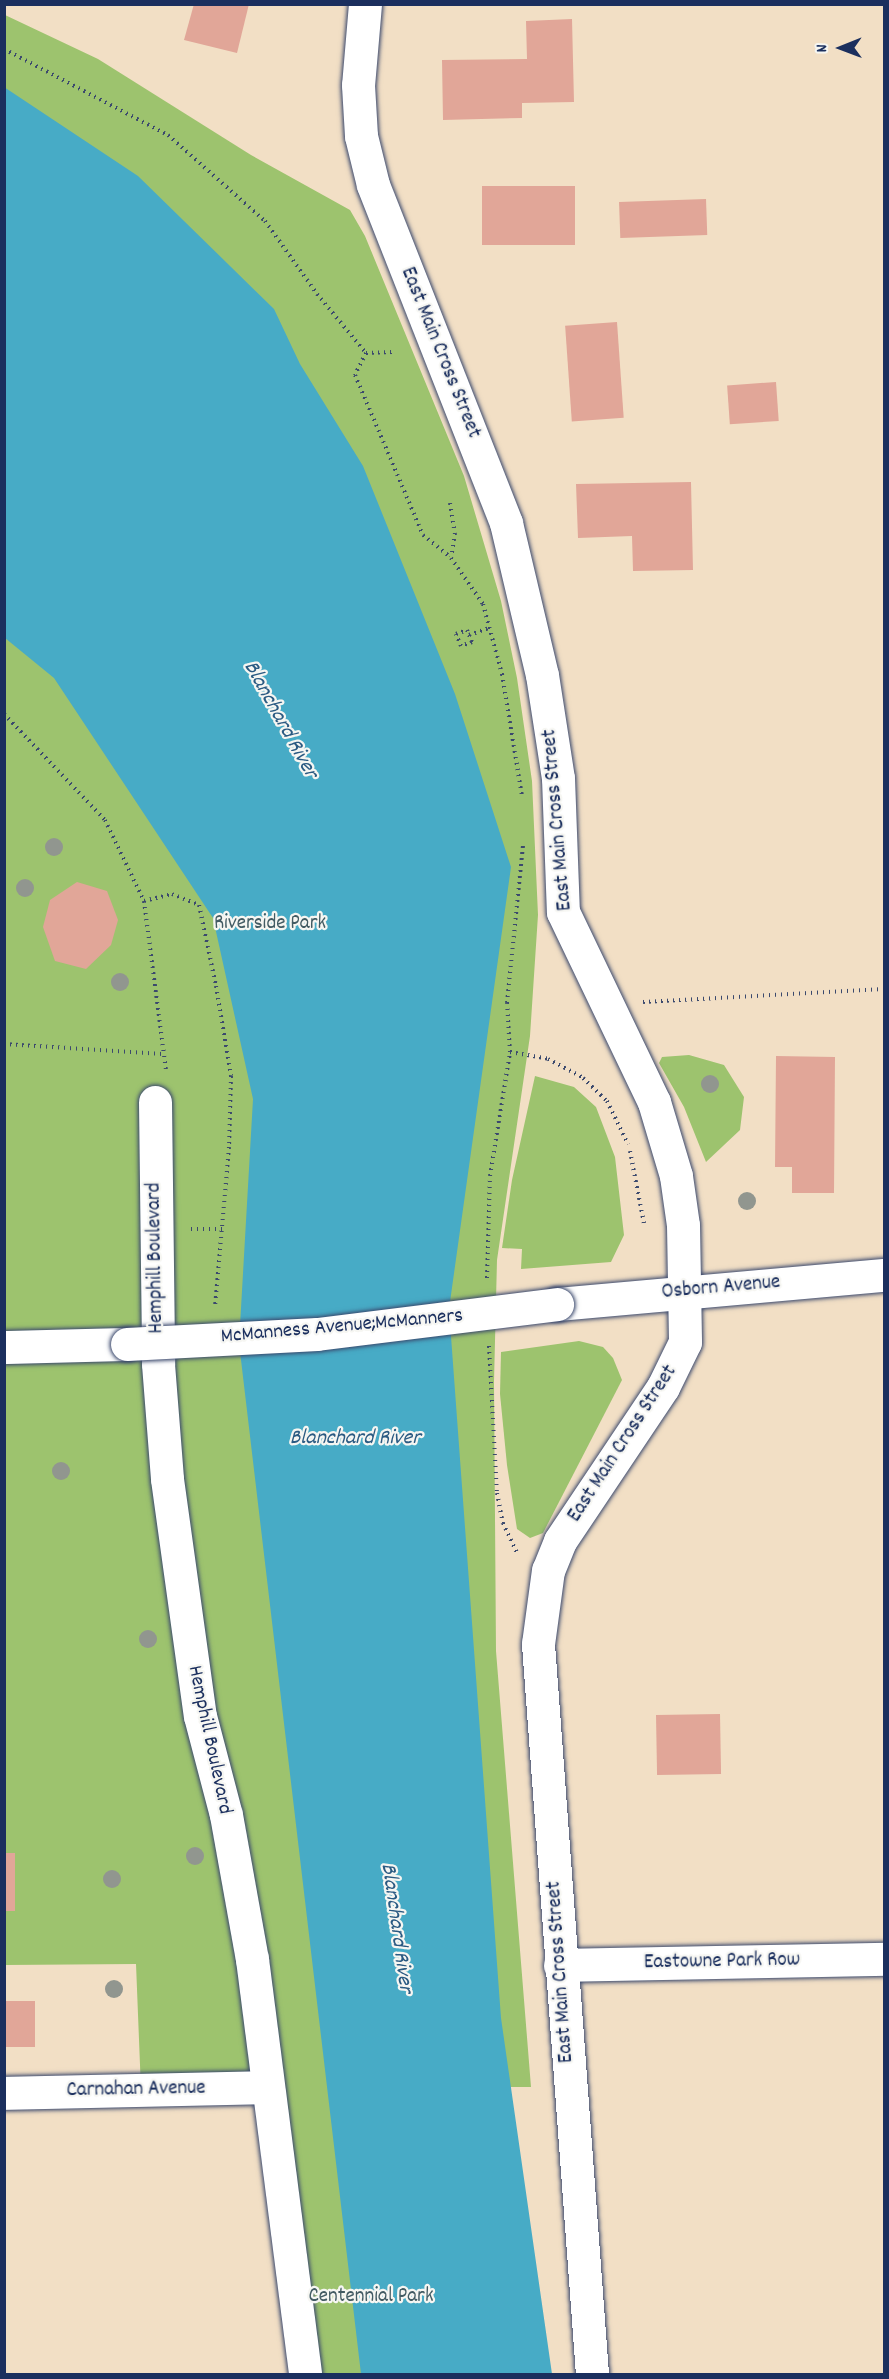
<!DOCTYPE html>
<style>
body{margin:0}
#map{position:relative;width:889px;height:2379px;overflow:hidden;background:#f2dfc5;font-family:Dekko,sans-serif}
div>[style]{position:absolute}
.green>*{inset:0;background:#9dc36e}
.water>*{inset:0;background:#47abc6}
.building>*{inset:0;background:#e1a698;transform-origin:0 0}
.path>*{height:4px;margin-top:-2px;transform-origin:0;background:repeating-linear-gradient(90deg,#3b496d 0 1.5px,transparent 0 6px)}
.roads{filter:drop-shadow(0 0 2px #3b496d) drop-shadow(0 0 2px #3b496d)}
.minor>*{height:33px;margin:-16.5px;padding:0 16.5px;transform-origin:16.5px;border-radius:16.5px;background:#fff}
.major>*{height:33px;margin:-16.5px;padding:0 16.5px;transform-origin:16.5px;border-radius:16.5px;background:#fff}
.bridges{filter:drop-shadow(0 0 2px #3b496d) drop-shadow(0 0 2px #3b496d)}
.major-bridge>*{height:33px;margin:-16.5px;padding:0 16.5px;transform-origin:16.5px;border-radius:16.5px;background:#fff}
.trees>*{width:18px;height:18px;margin:-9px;border-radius:50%;background:#91968f}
span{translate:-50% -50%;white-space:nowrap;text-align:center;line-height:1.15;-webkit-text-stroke:4.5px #f6f6f2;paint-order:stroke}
.street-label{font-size:21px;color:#1b2f5e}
.park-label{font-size:21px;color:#425b63}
.water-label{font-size:22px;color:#2a5a82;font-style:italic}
.frame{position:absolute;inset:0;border:6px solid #1b2f5e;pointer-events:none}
.north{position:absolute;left:811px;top:18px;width:60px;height:60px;-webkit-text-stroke:4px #f6f6f2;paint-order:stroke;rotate:269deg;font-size:16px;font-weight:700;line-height:24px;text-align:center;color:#1b2f5e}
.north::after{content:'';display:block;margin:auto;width:21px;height:27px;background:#1b2f5e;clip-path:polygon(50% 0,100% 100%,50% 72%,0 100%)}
</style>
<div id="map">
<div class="green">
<div style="clip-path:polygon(5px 15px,98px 59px,251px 155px,350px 210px,365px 236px,464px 476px,501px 601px,517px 678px,532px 781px,538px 915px,530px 1036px,497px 1260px,494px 1382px,496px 1651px,531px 2087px,419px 2087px,460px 2374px,305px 2374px,267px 2087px,141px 2090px,136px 1964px,5px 1965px)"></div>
<div style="clip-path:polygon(689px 1055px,724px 1065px,744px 1097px,740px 1130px,706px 1162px,684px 1107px,659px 1063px,662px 1057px)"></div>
<div style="clip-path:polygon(535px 1076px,574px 1087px,596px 1107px,615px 1157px,624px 1235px,611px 1262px,521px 1269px,522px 1249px,502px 1248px,512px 1180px)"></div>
<div style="clip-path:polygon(579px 1341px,603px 1347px,613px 1358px,622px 1380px,543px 1533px,530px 1538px,517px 1529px,507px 1465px,500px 1394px,501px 1352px)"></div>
</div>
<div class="water">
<div style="clip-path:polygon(4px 87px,138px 176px,274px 309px,300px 364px,363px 466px,455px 694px,511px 867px,449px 1309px,501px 2018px,552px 2374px,361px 2374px,239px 1343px,253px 1099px,213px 918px,54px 678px,5px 638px)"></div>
</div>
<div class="building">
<div style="clip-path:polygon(194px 4px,249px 4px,237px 53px,184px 40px)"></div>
<div style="clip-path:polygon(572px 19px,574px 102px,522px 103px,522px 118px,443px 120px,442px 60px,527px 59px,526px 21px)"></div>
<div style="left:575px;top:186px;width:59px;height:93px;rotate:90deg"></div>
<div style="left:706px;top:199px;width:36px;height:87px;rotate:88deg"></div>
<div style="left:617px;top:322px;width:96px;height:52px;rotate:86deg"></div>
<div style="left:776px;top:382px;width:39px;height:49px;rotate:86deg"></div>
<div style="clip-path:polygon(691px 482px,693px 570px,633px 571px,632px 536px,578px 538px,576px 484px)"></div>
<div style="clip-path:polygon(77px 882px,107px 891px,118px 920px,111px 945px,86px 969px,55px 961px,43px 927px,50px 900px)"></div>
<div style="clip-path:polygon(776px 1056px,835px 1057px,834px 1193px,792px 1193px,792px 1167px,775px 1167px)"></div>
<div style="left:720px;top:1714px;width:60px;height:64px;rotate:89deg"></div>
<div style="left:4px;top:1853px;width:11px;height:58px"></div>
<div style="left:4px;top:2001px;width:31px;height:46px"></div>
</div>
<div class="path">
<div style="left:4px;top:49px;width:185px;rotate:27.7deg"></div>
<div style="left:168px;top:135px;width:130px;rotate:41.6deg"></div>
<div style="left:265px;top:221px;width:90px;rotate:54.5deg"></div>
<div style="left:317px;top:294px;width:77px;rotate:50.3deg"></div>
<div style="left:366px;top:353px;width:25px;rotate:117deg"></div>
<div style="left:355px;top:375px;width:174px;rotate:67deg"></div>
<div style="left:423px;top:535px;width:36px;rotate:39deg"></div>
<div style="left:451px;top:558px;width:56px;rotate:55.2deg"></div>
<div style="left:483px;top:604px;width:73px;rotate:74.8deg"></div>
<div style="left:502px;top:674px;width:124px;rotate:80.7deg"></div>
<div style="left:366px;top:353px;width:26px;rotate:-2deg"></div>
<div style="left:450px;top:503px;width:30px;rotate:81deg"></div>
<div style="left:455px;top:533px;width:24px;rotate:99deg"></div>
<div style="left:469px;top:635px;width:8px;rotate:67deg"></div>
<div style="left:472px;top:642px;width:12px;rotate:160deg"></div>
<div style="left:461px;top:646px;width:13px;rotate:-113deg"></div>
<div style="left:456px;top:634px;width:12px;rotate:-20deg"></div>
<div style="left:467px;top:630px;width:5px;rotate:68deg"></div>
<div style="left:469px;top:635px;width:21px;rotate:-19deg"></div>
<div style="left:4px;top:714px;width:146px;rotate:46.4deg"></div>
<div style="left:105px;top:820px;width:90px;rotate:64.3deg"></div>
<div style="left:144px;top:901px;width:170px;rotate:82.6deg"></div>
<div style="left:144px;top:901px;width:29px;rotate:-14deg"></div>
<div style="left:172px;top:894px;width:29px;rotate:22deg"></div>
<div style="left:199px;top:905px;width:83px;rotate:78.1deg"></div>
<div style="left:216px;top:986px;width:91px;rotate:80.5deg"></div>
<div style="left:231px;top:1076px;width:71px;rotate:91.6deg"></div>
<div style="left:229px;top:1147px;width:161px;rotate:95deg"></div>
<div style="left:643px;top:1002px;width:241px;rotate:-3.1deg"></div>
<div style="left:4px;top:1044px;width:159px;rotate:3.6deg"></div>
<div style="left:510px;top:1052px;width:39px;rotate:10deg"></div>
<div style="left:548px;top:1059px;width:40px;rotate:28deg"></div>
<div style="left:583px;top:1078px;width:33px;rotate:44deg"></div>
<div style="left:607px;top:1101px;width:48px;rotate:64deg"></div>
<div style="left:630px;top:1151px;width:74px;rotate:79.1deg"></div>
<div style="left:191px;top:1229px;width:31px"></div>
<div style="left:487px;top:1278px;width:102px;rotate:-88.3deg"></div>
<div style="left:490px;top:1176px;width:126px;rotate:-80.8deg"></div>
<div style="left:510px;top:1052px;width:49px;rotate:-93.5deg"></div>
<div style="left:507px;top:1003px;width:159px;rotate:-84.2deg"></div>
<div style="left:489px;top:1346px;width:147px;rotate:86.9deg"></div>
<div style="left:497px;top:1493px;width:31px;rotate:79deg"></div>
<div style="left:503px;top:1523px;width:33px;rotate:65deg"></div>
</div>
<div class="roads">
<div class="minor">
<div style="left:155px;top:1102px;width:262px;rotate:89.3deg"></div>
<div style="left:158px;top:1364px;width:115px;rotate:85.5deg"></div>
<div style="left:167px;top:1479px;width:239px;rotate:82.1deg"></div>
<div style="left:200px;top:1716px;width:102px;rotate:75.3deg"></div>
<div style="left:226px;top:1815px;width:146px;rotate:79.8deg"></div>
<div style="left:252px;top:1959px;width:418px;rotate:82.7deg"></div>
<div style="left:560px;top:1965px;width:324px;rotate:-1.1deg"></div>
<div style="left:4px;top:2093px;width:263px;rotate:-1.3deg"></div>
</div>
<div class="major">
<div style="left:365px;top:4px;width:81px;rotate:94.9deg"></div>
<div style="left:358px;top:85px;width:51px;rotate:86.6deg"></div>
<div style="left:361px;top:136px;width:50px;rotate:76.2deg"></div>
<div style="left:373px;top:185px;width:363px;rotate:68.5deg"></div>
<div style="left:506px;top:523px;width:156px;rotate:76.7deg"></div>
<div style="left:542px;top:675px;width:104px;rotate:81.2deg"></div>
<div style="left:558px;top:778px;width:134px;rotate:87.9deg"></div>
<div style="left:563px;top:912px;width:211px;rotate:64.4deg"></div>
<div style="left:654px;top:1102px;width:77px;rotate:73.4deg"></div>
<div style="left:676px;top:1176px;width:49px;rotate:81.9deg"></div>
<div style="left:683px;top:1225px;width:117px;rotate:89deg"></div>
<div style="left:685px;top:1342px;width:50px;rotate:116.1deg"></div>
<div style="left:663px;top:1387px;width:185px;rotate:123.8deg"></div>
<div style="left:560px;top:1541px;width:31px;rotate:112deg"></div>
<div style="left:548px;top:1570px;width:75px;rotate:97.7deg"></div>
<div style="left:538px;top:1644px;width:732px;rotate:85.77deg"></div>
<div style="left:557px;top:1304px;width:328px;rotate:-5.1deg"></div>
<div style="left:4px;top:1347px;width:123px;rotate:-1.4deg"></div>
</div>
</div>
<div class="bridges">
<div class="major-bridge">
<div style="left:127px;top:1344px;width:190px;rotate:-3deg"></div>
<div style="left:317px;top:1334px;width:242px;rotate:-7.1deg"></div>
</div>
</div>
<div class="trees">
<div style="left:54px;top:847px"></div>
<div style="left:25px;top:888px"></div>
<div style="left:120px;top:982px"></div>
<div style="left:710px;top:1084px"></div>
<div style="left:747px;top:1201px"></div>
<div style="left:61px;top:1471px"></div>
<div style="left:148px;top:1639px"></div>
<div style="left:195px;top:1856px"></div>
<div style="left:112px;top:1879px"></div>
<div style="left:114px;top:1989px"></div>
</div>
<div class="street-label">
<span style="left:440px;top:353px;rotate:68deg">East Main Cross Street</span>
<span style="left:558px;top:820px;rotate:-95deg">East Main Cross Street</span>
<span style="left:156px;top:1258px;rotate:-91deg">Hemphill Boulevard</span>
<span style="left:721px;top:1288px;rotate:-5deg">Osborn Avenue</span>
<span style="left:342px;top:1327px;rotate:-5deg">McManness Avenue;McManners</span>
<span style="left:623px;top:1444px;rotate:-57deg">East Main Cross Street</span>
<span style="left:209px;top:1740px;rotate:78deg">Hemphill Boulevard</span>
<span style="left:722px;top:1962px;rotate:-1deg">Eastowne Park Row</span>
<span style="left:561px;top:1972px;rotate:-94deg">East Main Cross Street</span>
<span style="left:136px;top:2090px;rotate:-1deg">Carnahan Avenue</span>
</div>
<div class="park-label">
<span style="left:270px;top:924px">Riverside Park</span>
<span style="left:371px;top:2297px">Centennial Park</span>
</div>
<div class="water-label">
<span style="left:280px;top:720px;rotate:61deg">Blanchard River</span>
<span style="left:355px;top:1439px">Blanchard River</span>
<span style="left:396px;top:1928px;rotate:82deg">Blanchard River</span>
</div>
<div class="frame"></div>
<div class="north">N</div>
</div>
